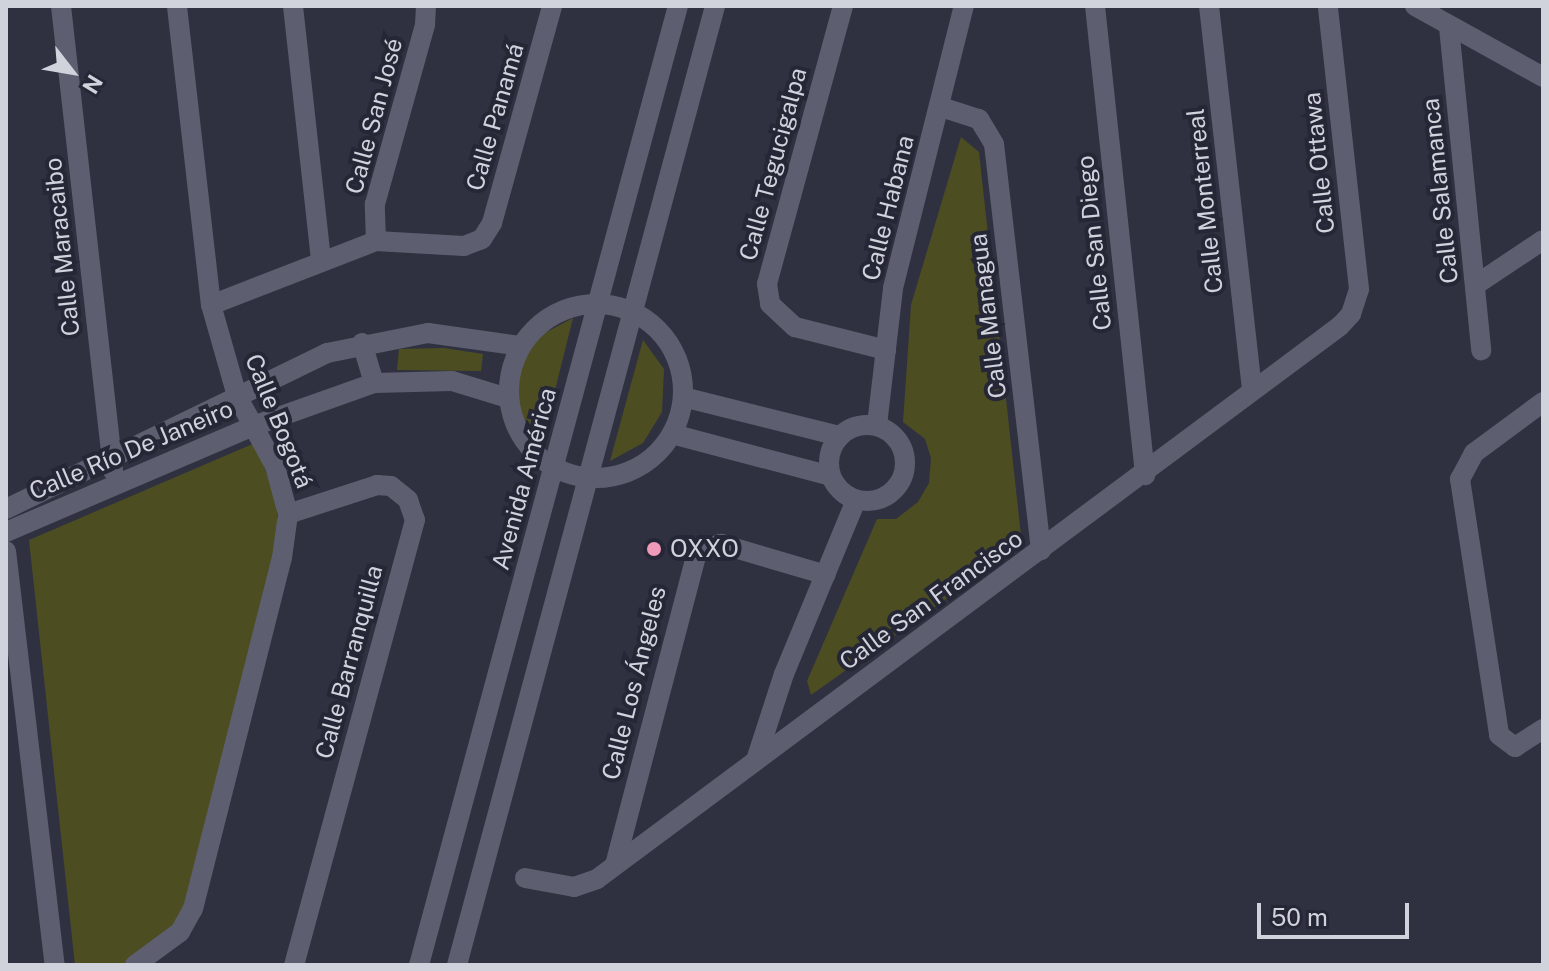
<!DOCTYPE html>
<meta charset="utf-8">
<style>
body{margin:0}
#map{position:relative;width:1549px;height:971px;overflow:hidden;background:#303140;font-family:"Public Sans",sans-serif}
div>[style]{position:absolute}
.green>*{inset:0;background:#4c4e22}
.street>*{height:20px;margin:-10px;padding:0 10px;transform-origin:10px;border-radius:10px;background:#5d5f70}
.street>.ring{margin:-10px;padding:0;box-sizing:content-box;background:none;border:20px solid #5d5f70;border-radius:50%}
.secondary>*{height:20px;margin:-10px;padding:0 10px;transform-origin:10px;border-radius:10px;background:#5d5f70}
.dots>*{width:22px;height:22px;translate:-50% -50%;box-sizing:border-box;border:4px solid #262736;border-radius:50%}
span{translate:-50% -50%;white-space:nowrap;text-align:center;line-height:1.15;-webkit-text-stroke:8px #262736;paint-order:stroke}
.street-label{font-size:24px;color:#d0d2dc}
.poi-label{font-size:24px;color:#d0d2dc}
.left{translate:0 -50%;text-align:left}
.frame{position:absolute;inset:0;border:8px solid #d0d2dc;pointer-events:none}
.north{position:absolute;left:32px;top:32px;width:80px;height:80px;-webkit-text-stroke:6px #262736;paint-order:stroke;rotate:121deg;font-size:22px;font-weight:700;line-height:32px;text-align:center;color:#d0d2dc}
.north::after{content:'';display:block;margin:auto;width:28px;height:36px;background:#d0d2dc;clip-path:polygon(50% 0,100% 100%,50% 72%,0 100%)}
.scale{position:absolute;left:1257px;top:903px;width:152px;height:36px;box-sizing:border-box;border:4px solid #d0d2dc;border-top:0;padding-left:10px;font-size:24px;line-height:28px;white-space:nowrap;color:#d0d2dc;-webkit-text-stroke:6px #262736;paint-order:stroke}
</style>
<div id="map">
<div class="green">
<div style="clip-path:polygon(961px 137px,979px 152px,1022px 545px,811px 695px,807px 681px,877px 519px,896px 519px,918px 502px,929px 483px,931px 458px,925px 439px,903px 422px,911px 305px)"></div>
<div style="clip-path:polygon(573px 318px,542px 442px,521px 421px,514px 386px,520px 366px,539px 336px)"></div>
<div style="clip-path:polygon(643px 340px,664px 369px,662px 412px,643px 443px,610px 461px)"></div>
<div style="clip-path:polygon(444px 348px,483px 354px,481px 371px,397px 370px,399px 349px)"></div>
<div style="clip-path:polygon(255px 443px,277px 500px,277px 550px,181px 920px,124px 965px,75px 965px,29px 540px)"></div>
</div>
<div class="street">
<div style="left:61px;top:6px;width:468px;rotate:83.6deg"></div>
<div style="left:293px;top:6px;width:254px;rotate:83.7deg"></div>
<div style="left:843px;top:6px;width:288px;rotate:105.3deg"></div>
<div style="left:767px;top:284px;width:20px;rotate:81deg"></div>
<div style="left:770px;top:304px;width:34px;rotate:43deg"></div>
<div style="left:795px;top:327px;width:94px;rotate:14.2deg"></div>
<div style="left:1095px;top:6px;width:472px;rotate:83.9deg"></div>
<div style="left:1209px;top:6px;width:387px;rotate:83.6deg"></div>
<div style="left:1415px;top:6px;width:146px;rotate:29deg"></div>
<div style="left:1449px;top:27px;width:325px;rotate:84.3deg"></div>
<div style="left:941px;top:107px;width:40px;rotate:18deg"></div>
<div style="left:979px;top:119px;width:29px;rotate:59deg"></div>
<div style="left:994px;top:144px;width:409px;rotate:83.4deg"></div>
<div style="left:376px;top:241px;width:37px;rotate:-92deg"></div>
<div style="left:375px;top:204px;width:186px;rotate:-74.4deg"></div>
<div style="left:425px;top:25px;width:19px;rotate:-87deg"></div>
<div style="left:1477px;top:284px;width:79px;rotate:-33.7deg"></div>
<div class="ring" style="left:509px;top:304px;width:154px;height:154px"></div>
<div style="left:211px;top:305px;width:177px;rotate:-21.2deg"></div>
<div style="left:376px;top:241px;width:88px;rotate:3.3deg"></div>
<div style="left:464px;top:246px;width:19px;rotate:-21deg"></div>
<div style="left:482px;top:239px;width:19px;rotate:-58deg"></div>
<div style="left:492px;top:223px;width:225px;rotate:-74.5deg"></div>
<div style="left:362px;top:343px;width:42px;rotate:73.3deg"></div>
<div style="left:683px;top:397px;width:161px;rotate:14deg"></div>
<div style="left:1543px;top:402px;width:86px;rotate:143.5deg"></div>
<div style="left:1474px;top:453px;width:30px;rotate:118deg"></div>
<div style="left:1460px;top:479px;width:259px;rotate:81.3deg"></div>
<div style="left:1499px;top:735px;width:20px;rotate:37deg"></div>
<div style="left:1515px;top:747px;width:33px;rotate:-33deg"></div>
<div class="ring" style="left:829px;top:425px;width:56px;height:56px"></div>
<div style="left:877px;top:425px;width:138px;rotate:-83.3deg"></div>
<div style="left:893px;top:288px;width:291px;rotate:-75.9deg"></div>
<div style="left:672px;top:434px;width:164px;rotate:14.8deg"></div>
<div style="left:6px;top:509px;width:357px;rotate:-25.9deg"></div>
<div style="left:327px;top:353px;width:103px;rotate:-11.2deg"></div>
<div style="left:428px;top:333px;width:94px;rotate:8deg"></div>
<div style="left:288px;top:514px;width:94px;rotate:-18deg"></div>
<div style="left:377px;top:485px;width:14px;rotate:4deg"></div>
<div style="left:391px;top:486px;width:22px;rotate:39deg"></div>
<div style="left:408px;top:500px;width:21px;rotate:71deg"></div>
<div style="left:415px;top:520px;width:461px;rotate:105.2deg"></div>
<div style="left:6px;top:532px;width:272px;rotate:-23.2deg"></div>
<div style="left:256px;top:425px;width:125px;rotate:-19.6deg"></div>
<div style="left:374px;top:383px;width:78px;rotate:-1.5deg"></div>
<div style="left:452px;top:381px;width:59px;rotate:16.9deg"></div>
<div style="left:6px;top:551px;width:417px;rotate:83.3deg"></div>
<div style="left:756px;top:760px;width:90px;rotate:-72deg"></div>
<div style="left:784px;top:674px;width:188px;rotate:-67.5deg"></div>
<div style="left:615px;top:865px;width:323px;rotate:-75.3deg"></div>
<div style="left:697px;top:553px;width:26px;rotate:-21deg"></div>
<div style="left:721px;top:544px;width:109px;rotate:16.4deg"></div>
<div style="left:525px;top:878px;width:50px;rotate:10.4deg"></div>
<div style="left:574px;top:887px;width:24px;rotate:-19deg"></div>
<div style="left:597px;top:879px;width:926px;rotate:-36.66deg"></div>
<div style="left:1340px;top:326px;width:16px;rotate:-47deg"></div>
<div style="left:1351px;top:314px;width:26px;rotate:-72deg"></div>
<div style="left:1359px;top:289px;width:285px;rotate:-96.3deg"></div>
<div style="left:135px;top:965px;width:56px;rotate:-36.3deg"></div>
<div style="left:180px;top:932px;width:26px;rotate:-61deg"></div>
<div style="left:193px;top:909px;width:362px;rotate:-75.8deg"></div>
<div style="left:282px;top:558px;width:44px;rotate:-82.2deg"></div>
<div style="left:288px;top:514px;width:50px;rotate:-105.2deg"></div>
<div style="left:275px;top:466px;width:80px;rotate:-118.5deg"></div>
<div style="left:237px;top:396px;width:95px;rotate:-105.9deg"></div>
<div style="left:211px;top:305px;width:301px;rotate:-96.5deg"></div>
</div>
<div class="secondary">
<div style="left:419px;top:965px;width:993px;rotate:-74.89deg"></div>
<div style="left:457px;top:965px;width:993px;rotate:-74.94deg"></div>
</div>
<div class="dots">
<div style="left:654px;top:549px;background:#ef9ab8"></div>
</div>
<div class="street-label">
<span style="left:374px;top:116px;rotate:-75deg">Calle San José</span>
<span style="left:495px;top:117px;rotate:-74deg">Calle Panamá</span>
<span style="left:1319px;top:163px;rotate:-96deg">Calle Ottawa</span>
<span style="left:773px;top:164px;rotate:-75deg">Calle Tegucigalpa</span>
<span style="left:1440px;top:191px;rotate:-96deg">Calle Salamanca</span>
<span style="left:1205px;top:201px;rotate:-96deg">Calle Monterreal</span>
<span style="left:888px;top:208px;rotate:-76deg">Calle Habana</span>
<span style="left:1094px;top:243px;rotate:-96deg">Calle San Diego</span>
<span style="left:62px;top:247px;rotate:-96deg">Calle Maracaibo</span>
<span style="left:988px;top:316px;rotate:-97deg">Calle Managua</span>
<span style="left:279px;top:421px;rotate:68deg">Calle Bogotá</span>
<span style="left:131px;top:450px;rotate:-23deg">Calle Río De Janeiro</span>
<span style="left:524px;top:479px;rotate:-75deg">Avenida América</span>
<span style="left:931px;top:600px;rotate:-36deg">Calle San Francisco</span>
<span style="left:349px;top:662px;rotate:-75deg">Calle Barranquilla</span>
<span style="left:634px;top:683px;rotate:-76deg">Calle Los Ángeles</span>
</div>
<div class="poi-label">
<span class="left" style="left:670px;top:549px">OXXO</span>
</div>
<div class="frame"></div>
<div class="north">N</div>
<div class="scale">50 m</div>
</div>
